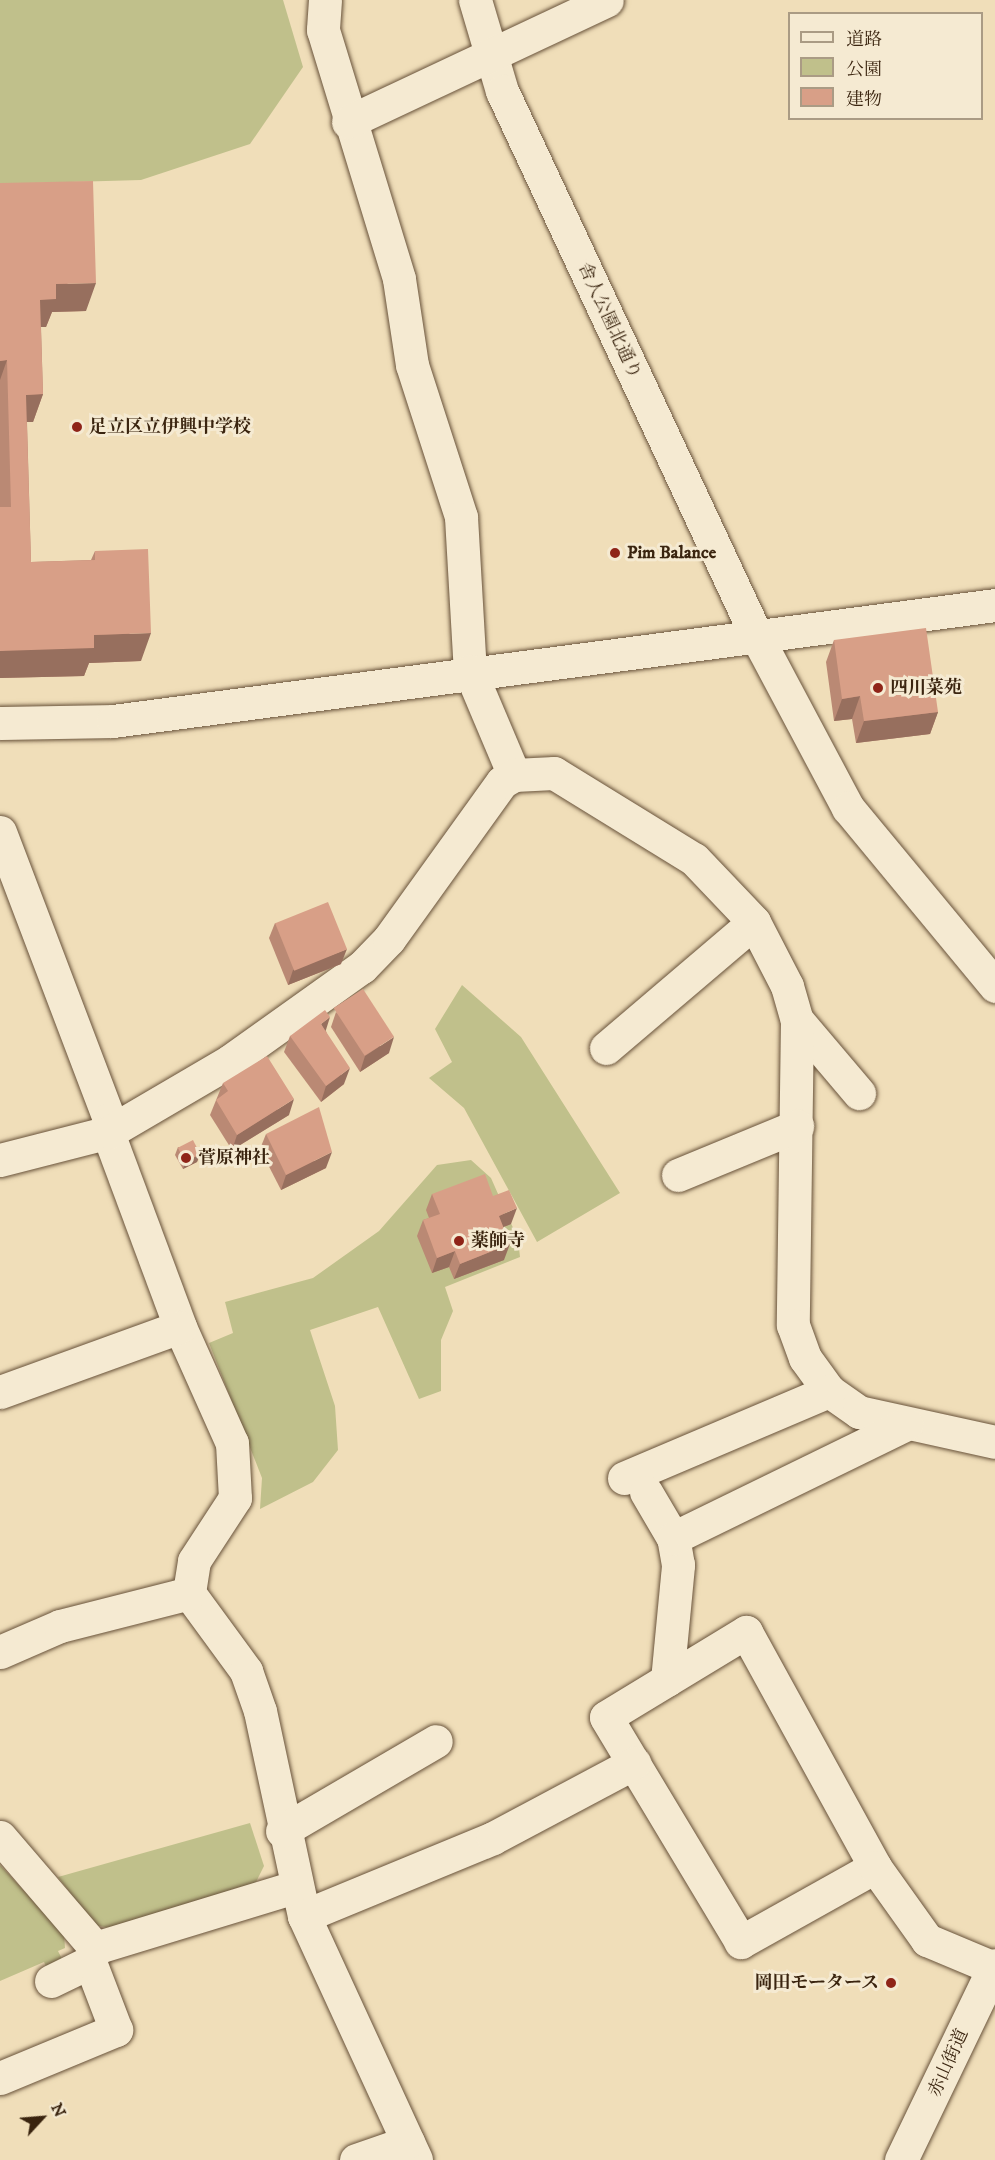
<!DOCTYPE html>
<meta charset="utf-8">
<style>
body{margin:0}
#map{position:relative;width:995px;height:2160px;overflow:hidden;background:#f0deb9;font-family:"IM FELL DW Pica","Noto Serif JP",serif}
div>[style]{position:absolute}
.green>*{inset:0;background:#c0c08b}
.roads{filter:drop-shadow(0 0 2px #68523a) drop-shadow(0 0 2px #68523a)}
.minor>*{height:33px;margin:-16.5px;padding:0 16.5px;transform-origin:16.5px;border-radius:16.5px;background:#f5ead2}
.wall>*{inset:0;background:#ba8974}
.shaded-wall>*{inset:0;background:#976f5e}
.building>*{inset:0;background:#d89f87;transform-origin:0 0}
.dots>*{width:16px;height:16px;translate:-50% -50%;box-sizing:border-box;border:3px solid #f5ead2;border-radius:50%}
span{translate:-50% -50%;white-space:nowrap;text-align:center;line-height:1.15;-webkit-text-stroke:6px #f5ead2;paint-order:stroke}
.street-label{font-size:18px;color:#3a240f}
.poi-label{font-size:18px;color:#3a240f;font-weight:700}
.left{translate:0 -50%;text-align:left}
.right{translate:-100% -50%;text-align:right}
.legend{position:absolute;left:788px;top:12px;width:195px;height:108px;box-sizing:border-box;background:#f5ead2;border:2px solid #aa9b84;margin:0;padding:8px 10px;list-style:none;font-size:18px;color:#3a240f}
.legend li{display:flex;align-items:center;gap:12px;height:30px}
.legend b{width:30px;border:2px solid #aa9b84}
.north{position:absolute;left:12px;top:2088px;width:60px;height:60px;-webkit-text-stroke:4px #f5ead2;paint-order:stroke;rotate:64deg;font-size:16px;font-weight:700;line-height:24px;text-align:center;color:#3a240f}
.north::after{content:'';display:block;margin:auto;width:21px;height:27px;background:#3a240f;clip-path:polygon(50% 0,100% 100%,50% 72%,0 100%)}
</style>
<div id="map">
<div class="green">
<div style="clip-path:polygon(0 0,283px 0,303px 67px,250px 144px,141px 180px,0 184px)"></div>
<div style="clip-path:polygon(462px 985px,521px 1037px,620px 1193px,537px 1242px,464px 1108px,429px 1078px,452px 1062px,435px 1029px)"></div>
<div style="clip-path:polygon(471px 1160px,491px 1178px,518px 1239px,520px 1257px,445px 1287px,453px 1311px,441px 1340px,441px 1391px,419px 1399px,378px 1307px,310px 1330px,335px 1406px,338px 1450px,313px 1482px,260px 1509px,262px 1478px,209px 1343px,233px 1333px,225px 1302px,313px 1278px,379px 1231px,437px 1165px)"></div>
<div style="clip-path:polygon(250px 1823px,264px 1866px,254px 1886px,114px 1929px,95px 1925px,58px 1877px)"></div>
<div style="clip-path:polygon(0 1865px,64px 1934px,65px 1948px,58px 1951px,63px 1961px,47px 1968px,44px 1962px,0 1981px)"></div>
</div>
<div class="roads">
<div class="minor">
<div style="left:325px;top:0;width:30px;rotate:94deg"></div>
<div style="left:323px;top:30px;width:260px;rotate:73deg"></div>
<div style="left:399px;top:279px;width:87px;rotate:81.4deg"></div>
<div style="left:412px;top:365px;width:160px;rotate:72.1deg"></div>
<div style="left:461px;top:517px;width:154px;rotate:86.7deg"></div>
<div style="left:470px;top:671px;width:113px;rotate:67.1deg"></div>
<div style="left:475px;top:0;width:95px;rotate:73.5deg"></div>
<div style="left:502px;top:91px;width:603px;rotate:64.97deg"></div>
<div style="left:757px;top:637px;width:194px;rotate:62deg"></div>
<div style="left:848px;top:808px;width:231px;rotate:50.4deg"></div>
<div style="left:348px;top:122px;width:286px;rotate:-25.2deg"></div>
<div style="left:0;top:723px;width:113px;rotate:-1deg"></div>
<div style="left:113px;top:721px;width:890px;rotate:-7.49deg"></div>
<div style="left:0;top:832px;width:307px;rotate:69.2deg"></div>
<div style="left:109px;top:1119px;width:22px;rotate:85deg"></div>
<div style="left:111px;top:1141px;width:198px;rotate:69.6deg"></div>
<div style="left:180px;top:1327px;width:127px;rotate:65.9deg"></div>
<div style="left:232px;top:1443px;width:55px;rotate:86.9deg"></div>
<div style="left:235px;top:1498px;width:75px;rotate:123.1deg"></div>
<div style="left:194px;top:1561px;width:32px;rotate:99deg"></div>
<div style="left:189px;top:1593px;width:97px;rotate:53.8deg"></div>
<div style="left:246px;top:1671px;width:42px;rotate:70.7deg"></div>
<div style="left:260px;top:1711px;width:210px;rotate:77.9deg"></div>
<div style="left:304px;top:1916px;width:268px;rotate:65.3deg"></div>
<div style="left:797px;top:1020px;width:96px;rotate:49.7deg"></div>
<div style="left:606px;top:1048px;width:194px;rotate:-40.4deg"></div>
<div style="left:0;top:1160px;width:113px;rotate:-14.4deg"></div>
<div style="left:109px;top:1132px;width:140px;rotate:-30.4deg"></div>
<div style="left:230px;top:1061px;width:162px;rotate:-35.5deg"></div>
<div style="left:362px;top:967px;width:39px;rotate:-46deg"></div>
<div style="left:389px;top:939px;width:193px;rotate:-54.3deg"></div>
<div style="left:502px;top:782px;width:14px;rotate:-30deg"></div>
<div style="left:514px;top:775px;width:40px;rotate:-2.9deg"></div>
<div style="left:554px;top:773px;width:164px;rotate:31.6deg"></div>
<div style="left:694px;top:859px;width:87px;rotate:46.4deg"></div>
<div style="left:754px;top:922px;width:72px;rotate:62.7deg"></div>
<div style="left:787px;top:986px;width:35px;rotate:74deg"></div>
<div style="left:797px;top:1020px;width:305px;rotate:90.8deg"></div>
<div style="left:793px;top:1325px;width:35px;rotate:70deg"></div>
<div style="left:805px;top:1358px;width:41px;rotate:54deg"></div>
<div style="left:829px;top:1391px;width:37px;rotate:35deg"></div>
<div style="left:859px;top:1412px;width:139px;rotate:12.4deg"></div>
<div style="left:678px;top:1175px;width:129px;rotate:-22.4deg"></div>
<div style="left:0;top:1392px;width:191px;rotate:-19.9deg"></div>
<div style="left:624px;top:1478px;width:223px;rotate:-23deg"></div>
<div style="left:646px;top:1492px;width:53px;rotate:59.6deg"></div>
<div style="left:0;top:1652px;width:65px;rotate:-23.4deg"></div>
<div style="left:60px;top:1626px;width:133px;rotate:-14.3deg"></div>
<div style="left:667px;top:1680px;width:116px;rotate:-84.5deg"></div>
<div style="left:678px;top:1565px;width:27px;rotate:-100deg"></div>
<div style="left:673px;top:1538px;width:260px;rotate:-26deg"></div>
<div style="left:282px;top:1831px;width:178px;rotate:-30.3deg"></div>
<div style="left:0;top:1837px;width:146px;rotate:49.4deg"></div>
<div style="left:95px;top:1948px;width:208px;rotate:-17deg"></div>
<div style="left:875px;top:1867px;width:154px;rotate:150.8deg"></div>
<div style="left:741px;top:1942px;width:262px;rotate:-121deg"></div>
<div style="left:606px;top:1717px;width:164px;rotate:-31.3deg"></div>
<div style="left:746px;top:1632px;width:268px;rotate:61.2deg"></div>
<div style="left:875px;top:1867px;width:90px;rotate:54.5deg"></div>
<div style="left:927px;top:1940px;width:73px;rotate:22.7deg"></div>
<div style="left:304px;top:1916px;width:204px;rotate:-22.4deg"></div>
<div style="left:493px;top:1838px;width:160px;rotate:-28deg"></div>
<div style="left:51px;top:1981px;width:43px;rotate:-26deg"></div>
<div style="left:0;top:2078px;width:126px;rotate:-22.5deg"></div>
<div style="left:116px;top:2030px;width:73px;rotate:-110.9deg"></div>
<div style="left:90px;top:1962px;width:15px;rotate:-70deg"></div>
<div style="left:356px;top:2160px;width:55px;rotate:-19.1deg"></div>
<div style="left:901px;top:2160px;width:216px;rotate:-64.3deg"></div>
</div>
</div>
<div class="wall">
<div style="clip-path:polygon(0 183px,86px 311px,52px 312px,46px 327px,41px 327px,43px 394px,33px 422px,27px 422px,31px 562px,91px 560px,95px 551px,141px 661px,89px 663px,84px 676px,0 678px)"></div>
<div style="clip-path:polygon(834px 640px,938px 712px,930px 734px,856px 743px,852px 719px,834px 721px,826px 662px)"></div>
<div style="clip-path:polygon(275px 923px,341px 964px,288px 985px,269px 938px)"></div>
<div style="clip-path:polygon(336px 1012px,389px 1053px,360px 1072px,331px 1027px)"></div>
<div style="clip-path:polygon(326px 1031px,344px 1084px,321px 1102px,284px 1052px,290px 1036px)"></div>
<div style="clip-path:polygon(223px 1083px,289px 1115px,232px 1150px,210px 1115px)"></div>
<div style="clip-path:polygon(266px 1134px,326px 1168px,281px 1190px,260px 1149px)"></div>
<div style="clip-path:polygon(178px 1147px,200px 1154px,197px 1162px,183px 1169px,175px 1155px)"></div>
<div style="clip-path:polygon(432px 1194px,493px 1196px,511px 1224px,503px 1227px,504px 1260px,454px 1279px,449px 1267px,432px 1273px,417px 1236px,423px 1220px,429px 1218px,426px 1210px)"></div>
</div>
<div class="shaded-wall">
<div style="clip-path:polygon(96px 283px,86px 311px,52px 312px,46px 327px,30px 327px,40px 300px,56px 284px)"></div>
<div style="clip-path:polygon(7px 360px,0 380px,0 361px)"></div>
<div style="clip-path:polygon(43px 394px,33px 422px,16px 422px,26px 395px)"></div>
<div style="clip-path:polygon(151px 633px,141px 661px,89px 663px,84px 676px,0 678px,0 651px,94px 635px)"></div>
<div style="clip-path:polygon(860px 696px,852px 719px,834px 721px,842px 699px)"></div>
<div style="clip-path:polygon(938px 712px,930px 734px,856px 743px,864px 721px)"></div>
<div style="clip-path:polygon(347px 949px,341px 964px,288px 985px,293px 970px)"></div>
<div style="clip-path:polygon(330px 1017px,325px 1033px,321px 1024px)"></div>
<div style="clip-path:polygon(394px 1037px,389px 1053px,360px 1072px,365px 1056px)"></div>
<div style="clip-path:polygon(350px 1068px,344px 1084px,321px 1102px,326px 1086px)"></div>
<div style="clip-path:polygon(294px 1099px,289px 1115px,232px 1150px,237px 1135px)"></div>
<div style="clip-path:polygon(332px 1152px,326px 1168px,281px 1190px,286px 1175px)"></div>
<div style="clip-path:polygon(200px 1154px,197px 1162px,183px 1169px,186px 1161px)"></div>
<div style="clip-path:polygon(517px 1208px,511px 1224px,493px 1231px,499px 1216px)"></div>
<div style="clip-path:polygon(510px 1244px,504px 1260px,454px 1279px,460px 1264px)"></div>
<div style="clip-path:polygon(455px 1251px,449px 1267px,432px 1273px,437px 1258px)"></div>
</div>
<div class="building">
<div style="clip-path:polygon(93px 181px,96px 283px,56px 284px,56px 299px,40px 300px,43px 394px,26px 395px,31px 562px,95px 560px,95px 551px,148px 549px,151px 633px,94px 635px,94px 648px,0 651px,0 507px,11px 507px,7px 360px,0 361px,0 183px)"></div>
<div style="clip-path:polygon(926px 628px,938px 712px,864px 721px,860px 696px,842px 699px,834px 640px)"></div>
<div style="left:328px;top:902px;width:51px;height:57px;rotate:68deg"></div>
<div style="left:363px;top:989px;width:57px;height:35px;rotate:57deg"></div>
<div style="clip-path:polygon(325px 1010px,330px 1017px,321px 1024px,350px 1068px,326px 1086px,290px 1036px)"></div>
<div style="clip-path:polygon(267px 1056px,294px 1099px,237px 1135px,216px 1100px,228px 1091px,223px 1083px)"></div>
<div style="clip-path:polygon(319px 1107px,332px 1152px,286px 1175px,266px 1134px)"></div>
<div style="left:193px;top:1140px;width:16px;height:17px;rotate:63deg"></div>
<div style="clip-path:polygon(485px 1174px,493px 1196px,509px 1190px,517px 1208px,499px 1216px,510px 1244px,460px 1264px,455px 1251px,437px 1258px,423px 1220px,440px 1214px,432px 1194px)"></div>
</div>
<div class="dots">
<div style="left:77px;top:427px;background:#8f2418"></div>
<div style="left:615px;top:553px;background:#8f2418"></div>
<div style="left:878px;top:688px;background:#8f2418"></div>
<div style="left:186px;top:1158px;background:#8f2418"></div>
<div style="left:459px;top:1241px;background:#8f2418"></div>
<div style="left:891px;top:1983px;background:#8f2418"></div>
</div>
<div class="street-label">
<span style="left:609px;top:321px;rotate:65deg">舎人公園北通り</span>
<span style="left:949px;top:2063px;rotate:-66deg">赤山街道</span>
</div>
<div class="poi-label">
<span class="left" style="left:89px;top:427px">足立区立伊興中学校</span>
<span class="left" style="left:627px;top:553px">Pim Balance</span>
<span class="left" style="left:890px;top:688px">四川菜苑</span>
<span class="left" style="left:198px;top:1158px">菅原神社</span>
<span class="left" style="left:471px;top:1241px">薬師寺</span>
<span class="right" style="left:879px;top:1983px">岡田モータース</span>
</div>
<ul class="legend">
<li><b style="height:8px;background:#f5ead2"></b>道路</li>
<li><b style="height:16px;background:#c0c08b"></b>公園</li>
<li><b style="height:16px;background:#d89f87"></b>建物</li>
</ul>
<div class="north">N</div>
</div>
